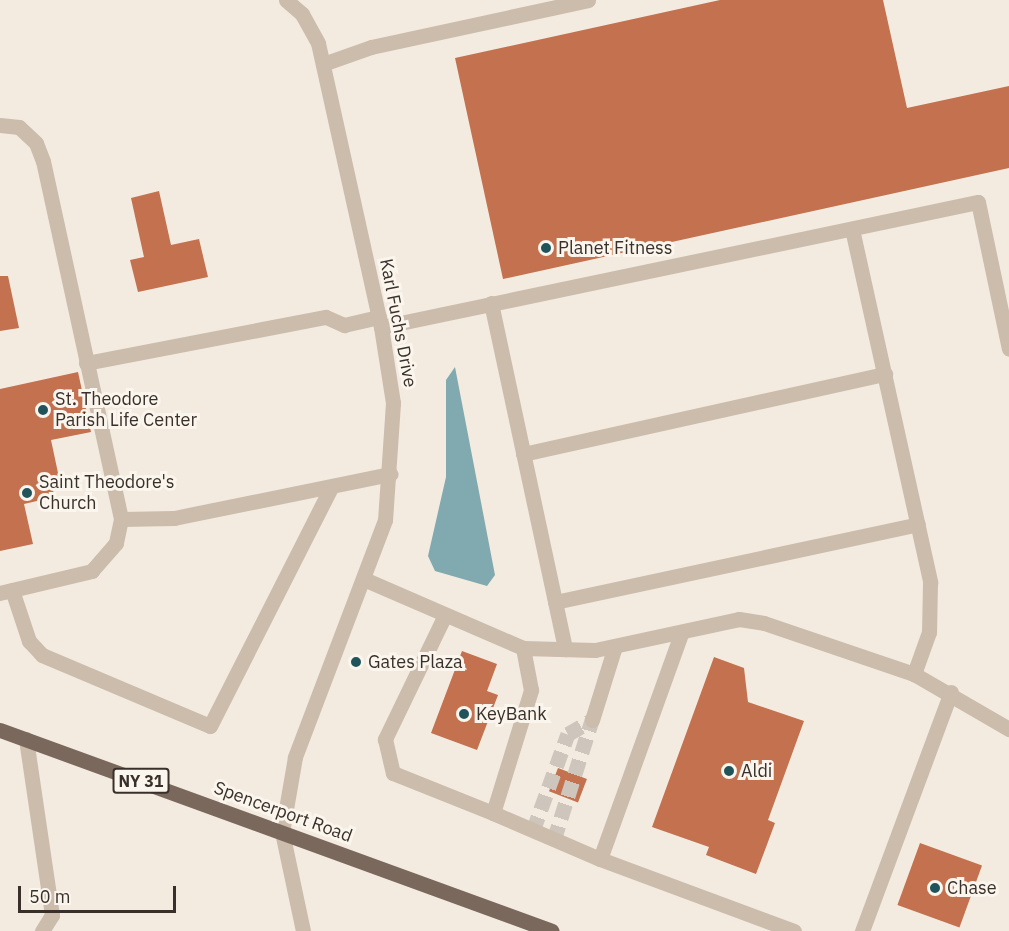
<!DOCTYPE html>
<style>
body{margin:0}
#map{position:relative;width:1009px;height:931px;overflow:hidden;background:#f3ebe0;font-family:"IBM Plex Sans",sans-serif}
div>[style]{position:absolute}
.water>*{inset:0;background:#80aaaf}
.building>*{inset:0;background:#c3714e;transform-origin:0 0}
.minor-tunnel>*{height:15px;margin-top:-7.5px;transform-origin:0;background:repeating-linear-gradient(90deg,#cec6bc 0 15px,transparent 0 23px)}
.minor>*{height:15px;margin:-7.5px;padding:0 7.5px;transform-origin:7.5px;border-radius:7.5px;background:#cbbcac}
.major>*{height:15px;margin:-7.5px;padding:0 7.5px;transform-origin:7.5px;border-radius:7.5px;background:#7b685c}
.dots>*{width:16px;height:16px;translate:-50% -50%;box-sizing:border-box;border:3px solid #faf5ed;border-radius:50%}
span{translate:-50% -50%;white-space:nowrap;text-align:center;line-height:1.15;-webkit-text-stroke:6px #faf5ed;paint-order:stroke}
.shield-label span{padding:2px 4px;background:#faf5ed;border:2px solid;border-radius:4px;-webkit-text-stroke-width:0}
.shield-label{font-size:16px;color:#39302b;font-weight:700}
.poi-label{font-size:18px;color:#39302b}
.left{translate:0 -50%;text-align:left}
.street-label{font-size:18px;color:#39302b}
.scale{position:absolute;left:18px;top:886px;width:158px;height:27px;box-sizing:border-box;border:3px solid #39302b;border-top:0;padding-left:8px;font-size:18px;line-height:21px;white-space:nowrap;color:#39302b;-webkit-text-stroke:4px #faf5ed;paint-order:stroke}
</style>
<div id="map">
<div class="water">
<div style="clip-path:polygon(455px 367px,495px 575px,487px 586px,435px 571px,428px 556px,446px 477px,446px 380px)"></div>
</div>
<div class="building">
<div style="clip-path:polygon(720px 0,883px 0,907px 108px,1009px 86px,1009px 168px,503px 279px,455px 58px)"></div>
<div style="clip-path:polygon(159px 191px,171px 245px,199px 239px,208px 277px,138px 292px,130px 260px,144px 257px,131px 198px)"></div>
<div style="clip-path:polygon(0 276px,8px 276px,19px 328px,0 331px)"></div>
<div style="clip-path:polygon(78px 372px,91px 432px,51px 440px,61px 487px,53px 489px,54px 497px,24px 504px,33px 544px,0 551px,0 389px)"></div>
<div style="clip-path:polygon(462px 651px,497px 664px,487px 691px,498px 695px,477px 750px,431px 733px)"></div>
<div style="clip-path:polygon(714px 657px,744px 668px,748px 702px,804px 721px,768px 820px,775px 823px,756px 874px,706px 855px,709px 847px,652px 827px)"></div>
<div style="left:558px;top:768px;width:31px;height:25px;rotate:21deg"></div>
<div style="left:920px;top:843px;width:66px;height:66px;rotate:20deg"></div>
</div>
<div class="minor-tunnel">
<div style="left:533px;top:831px;width:103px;rotate:-70.2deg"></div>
<div style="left:568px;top:734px;width:28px;rotate:-30deg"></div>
<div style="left:554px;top:840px;width:126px;rotate:-72.4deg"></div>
</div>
<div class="minor">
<div style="left:286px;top:0;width:21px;rotate:41deg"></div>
<div style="left:302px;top:14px;width:33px;rotate:61deg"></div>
<div style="left:318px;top:43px;width:291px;rotate:77.5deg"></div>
<div style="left:381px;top:327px;width:77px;rotate:81deg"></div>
<div style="left:393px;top:403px;width:117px;rotate:93.9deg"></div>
<div style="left:385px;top:520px;width:254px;rotate:110.8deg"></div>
<div style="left:295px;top:757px;width:76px;rotate:99.8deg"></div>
<div style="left:282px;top:832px;width:101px;rotate:78deg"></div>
<div style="left:323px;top:64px;width:51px;rotate:-19.5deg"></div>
<div style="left:371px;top:47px;width:222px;rotate:-12.2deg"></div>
<div style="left:0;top:125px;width:19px;rotate:6deg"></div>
<div style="left:19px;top:127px;width:23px;rotate:43deg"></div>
<div style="left:36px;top:143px;width:19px;rotate:69deg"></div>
<div style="left:43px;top:161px;width:366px;rotate:77.7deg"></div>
<div style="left:121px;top:519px;width:25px;rotate:102deg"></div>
<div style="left:116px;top:543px;width:37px;rotate:131deg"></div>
<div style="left:92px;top:571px;width:95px;rotate:166.6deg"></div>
<div style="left:852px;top:229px;width:362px;rotate:77.5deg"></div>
<div style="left:930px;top:582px;width:50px;rotate:91.1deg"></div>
<div style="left:929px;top:632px;width:45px;rotate:109.7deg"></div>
<div style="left:491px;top:303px;width:354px;rotate:77.9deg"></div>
<div style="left:381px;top:327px;width:610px;rotate:-11.83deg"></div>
<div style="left:978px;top:202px;width:150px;rotate:78.1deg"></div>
<div style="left:86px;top:363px;width:244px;rotate:-10.9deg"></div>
<div style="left:326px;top:317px;width:20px;rotate:24deg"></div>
<div style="left:344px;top:325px;width:36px;rotate:-13deg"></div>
<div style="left:523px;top:454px;width:371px;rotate:-12.5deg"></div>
<div style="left:121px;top:519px;width:53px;rotate:-1.1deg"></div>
<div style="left:174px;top:518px;width:221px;rotate:-11.5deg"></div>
<div style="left:366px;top:580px;width:171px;rotate:23.4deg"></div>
<div style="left:523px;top:648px;width:72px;rotate:1.6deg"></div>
<div style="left:595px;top:650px;width:147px;rotate:-12.1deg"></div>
<div style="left:739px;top:619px;width:25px;rotate:9deg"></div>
<div style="left:764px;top:623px;width:158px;rotate:18.8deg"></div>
<div style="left:914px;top:674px;width:110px;rotate:30.1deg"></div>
<div style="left:12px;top:590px;width:54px;rotate:71.6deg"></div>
<div style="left:29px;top:641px;width:19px;rotate:47deg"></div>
<div style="left:42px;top:655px;width:182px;rotate:22.9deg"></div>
<div style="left:210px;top:726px;width:268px;rotate:-63.1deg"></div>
<div style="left:555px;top:602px;width:371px;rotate:-12.1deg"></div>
<div style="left:444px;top:617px;width:136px;rotate:115.8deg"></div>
<div style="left:385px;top:739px;width:35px;rotate:77deg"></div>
<div style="left:393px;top:773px;width:108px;rotate:21.8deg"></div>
<div style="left:493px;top:813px;width:129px;rotate:-72.8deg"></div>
<div style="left:531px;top:690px;width:43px;rotate:-100.8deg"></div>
<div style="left:681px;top:634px;width:239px;rotate:109.8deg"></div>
<div style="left:600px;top:859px;width:207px;rotate:20.4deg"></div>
<div style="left:592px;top:720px;width:77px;rotate:-72.7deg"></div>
<div style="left:26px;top:739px;width:178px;rotate:81.6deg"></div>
<div style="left:52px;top:915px;width:19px;rotate:122deg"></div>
<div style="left:493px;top:813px;width:116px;rotate:23.3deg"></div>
<div style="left:862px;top:931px;width:255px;rotate:-69.6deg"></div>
</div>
<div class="major">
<div style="left:0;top:730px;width:587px;rotate:20.01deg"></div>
</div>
<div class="dots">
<div style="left:546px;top:248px;background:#21535a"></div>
<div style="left:43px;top:410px;background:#21535a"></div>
<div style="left:27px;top:493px;background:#21535a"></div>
<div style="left:356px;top:662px;background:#21535a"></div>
<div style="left:464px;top:714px;background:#21535a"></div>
<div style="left:729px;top:771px;background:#21535a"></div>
<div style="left:935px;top:888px;background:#21535a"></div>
</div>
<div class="shield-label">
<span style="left:141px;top:781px">NY 31</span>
</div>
<div class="poi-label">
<span class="left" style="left:558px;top:248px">Planet Fitness</span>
<span class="left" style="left:55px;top:410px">St. Theodore<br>Parish Life Center</span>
<span class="left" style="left:39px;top:493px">Saint Theodore's<br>Church</span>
<span class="left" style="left:368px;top:662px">Gates Plaza</span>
<span class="left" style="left:476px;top:714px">KeyBank</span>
<span class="left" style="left:741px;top:771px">Aldi</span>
<span class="left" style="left:947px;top:888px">Chase</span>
</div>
<div class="street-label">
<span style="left:398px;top:323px;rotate:79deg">Karl Fuchs Drive</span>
<span style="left:283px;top:812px;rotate:20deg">Spencerport Road</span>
</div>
<div class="scale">50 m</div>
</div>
